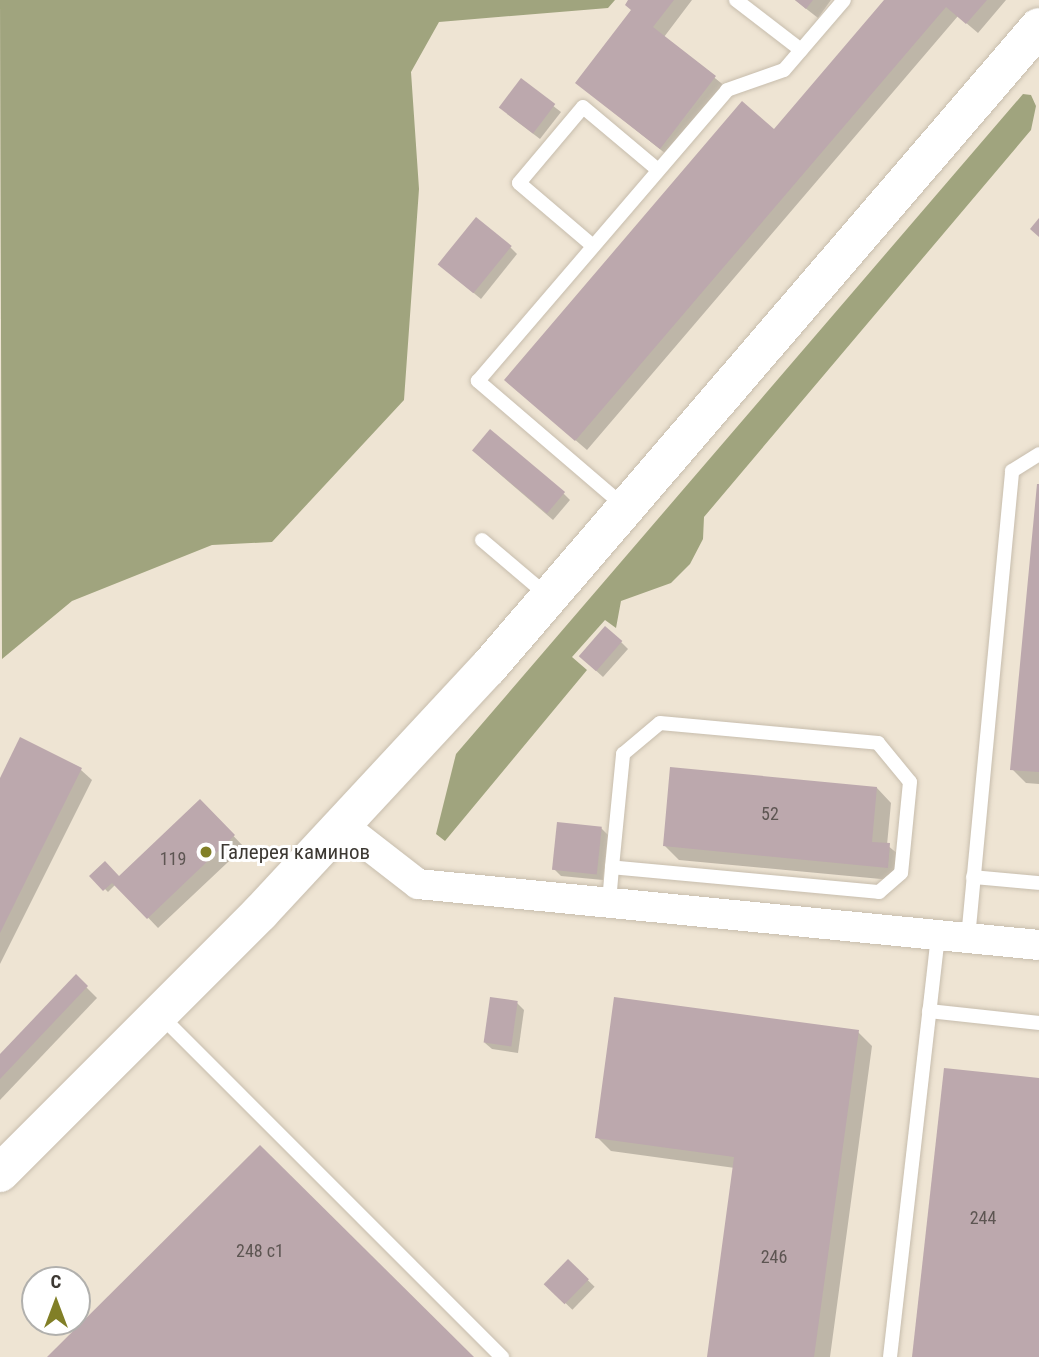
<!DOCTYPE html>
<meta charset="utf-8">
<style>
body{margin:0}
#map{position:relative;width:1039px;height:1357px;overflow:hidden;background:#eee4d3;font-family:"Roboto Condensed",sans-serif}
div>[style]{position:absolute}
.forest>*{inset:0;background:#a0a47e}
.shadow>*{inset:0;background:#0003;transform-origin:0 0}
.building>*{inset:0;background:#bca8ad;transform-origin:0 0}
.roads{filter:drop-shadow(0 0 2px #c7bdad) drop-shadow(0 0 2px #c7bdad)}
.lane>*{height:14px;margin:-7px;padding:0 7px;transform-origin:7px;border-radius:7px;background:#fff}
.street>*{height:30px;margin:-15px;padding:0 15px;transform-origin:15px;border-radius:15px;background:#fff}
.secondary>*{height:38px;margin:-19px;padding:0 19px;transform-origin:19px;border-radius:19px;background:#fff}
.dots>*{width:19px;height:19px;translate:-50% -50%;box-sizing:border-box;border:4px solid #fff;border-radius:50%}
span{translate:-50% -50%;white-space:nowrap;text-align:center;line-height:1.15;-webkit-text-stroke:6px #fff;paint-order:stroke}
.number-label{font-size:18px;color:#5d5552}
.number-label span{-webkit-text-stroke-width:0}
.poi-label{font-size:21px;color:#3d3933}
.left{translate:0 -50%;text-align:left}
.north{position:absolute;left:21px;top:1266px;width:70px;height:70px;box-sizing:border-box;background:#fff;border:2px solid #b1b0ad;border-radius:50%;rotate:0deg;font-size:19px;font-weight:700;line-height:28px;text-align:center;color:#3d3933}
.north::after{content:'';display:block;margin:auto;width:24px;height:32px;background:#817f27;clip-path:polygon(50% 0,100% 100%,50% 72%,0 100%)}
</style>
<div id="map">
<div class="forest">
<div style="clip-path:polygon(0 0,615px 0,608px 8px,439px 22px,411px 72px,419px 189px,404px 400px,272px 542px,212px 545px,72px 601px,2px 659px)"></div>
<div style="clip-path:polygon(1023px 94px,1031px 95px,1036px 106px,1031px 130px,704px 517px,703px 539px,690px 564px,671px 583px,621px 601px,616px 628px,605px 620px,572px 657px,587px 670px,445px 841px,436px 834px,456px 754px)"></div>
</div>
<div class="shadow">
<div style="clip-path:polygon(630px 0,692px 0,664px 37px,726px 87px,671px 158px,577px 83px,633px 11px)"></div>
<div style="clip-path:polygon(795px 0,831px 0,818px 18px)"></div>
<div style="clip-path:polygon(887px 0,1006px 0,978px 33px,958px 16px,587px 450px,517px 390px,774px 131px)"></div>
<div style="clip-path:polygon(521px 81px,561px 112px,540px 139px,507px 114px)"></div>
<div style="clip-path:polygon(510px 247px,517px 254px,481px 299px,447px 271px)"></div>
<div style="clip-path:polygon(480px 457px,563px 493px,570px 500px,553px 520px)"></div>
<div style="clip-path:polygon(1039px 487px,1039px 784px,1026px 783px,1012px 769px)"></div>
<div style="clip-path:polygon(621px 642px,628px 649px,603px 677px,580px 656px)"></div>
<div style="clip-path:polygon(21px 740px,81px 770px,92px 780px,0 964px,0 782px)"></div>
<div style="clip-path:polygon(877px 788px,891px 803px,887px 845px,904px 859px,902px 881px,679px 860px,665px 846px)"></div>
<div style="clip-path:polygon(200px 801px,244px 847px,158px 928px,116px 884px,108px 892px,92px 876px,119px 878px)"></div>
<div style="clip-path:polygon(601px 828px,608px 835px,603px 880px,561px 876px,554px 869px)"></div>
<div style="clip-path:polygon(76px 977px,97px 998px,0 1100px,0 1056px)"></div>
<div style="clip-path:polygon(517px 1003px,524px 1010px,518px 1053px,492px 1049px,485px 1043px)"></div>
<div style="clip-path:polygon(858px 1032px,872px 1046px,830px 1357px,709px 1357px,735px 1168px,611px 1151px,597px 1137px)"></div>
<div style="left:568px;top:1261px;width:37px;height:32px;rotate:44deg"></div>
</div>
<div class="building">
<div style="clip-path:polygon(628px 0,674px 0,653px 27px,716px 76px,660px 149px,575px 83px,631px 10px,625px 5px)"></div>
<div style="clip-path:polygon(795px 0,813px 0,806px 9px)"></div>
<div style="clip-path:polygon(884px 0,987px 0,966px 24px,946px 7px,575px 441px,504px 380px,742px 101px,774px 129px)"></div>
<div style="left:521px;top:78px;width:43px;height:37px;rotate:37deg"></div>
<div style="left:476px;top:217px;width:46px;height:61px;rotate:39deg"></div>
<div style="clip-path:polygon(1039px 218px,1039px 237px,1030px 229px)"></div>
<div style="left:490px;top:429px;width:98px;height:28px;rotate:40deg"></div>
<div style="clip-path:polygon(1037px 484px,1039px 484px,1039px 772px,1010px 770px)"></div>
<div style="left:605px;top:626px;width:23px;height:40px;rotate:41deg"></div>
<div style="clip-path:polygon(20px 737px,82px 768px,0 933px,0 778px)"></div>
<div style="clip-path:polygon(670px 767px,877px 787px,872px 842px,890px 843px,888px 868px,663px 846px)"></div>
<div style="clip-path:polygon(200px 799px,235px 835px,147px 919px,112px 883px,103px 891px,89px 876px,105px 861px,119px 876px)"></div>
<div style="left:557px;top:822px;width:45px;height:48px;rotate:6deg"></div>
<div style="clip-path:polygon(76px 974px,88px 986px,0 1079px,0 1054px)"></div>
<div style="left:490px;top:997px;width:28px;height:46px;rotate:8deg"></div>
<div style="clip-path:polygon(614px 997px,859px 1030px,814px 1357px,707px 1357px,734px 1157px,595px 1138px)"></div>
<div style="clip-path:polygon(944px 1068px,1039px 1078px,1039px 1357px,912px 1357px)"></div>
<div style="clip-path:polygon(260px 1145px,474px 1357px,47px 1357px)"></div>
<div style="left:568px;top:1259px;width:29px;height:35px;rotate:44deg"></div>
</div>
<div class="roads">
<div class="lane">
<div style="left:736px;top:0;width:82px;rotate:37.6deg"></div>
<div style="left:593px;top:246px;width:97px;rotate:-139.6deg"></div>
<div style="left:519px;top:183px;width:99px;rotate:-49.9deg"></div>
<div style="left:583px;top:107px;width:98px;rotate:40deg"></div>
<div style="left:625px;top:507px;width:194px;rotate:-139.4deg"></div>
<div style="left:478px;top:381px;width:383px;rotate:-49.4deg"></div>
<div style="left:727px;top:90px;width:60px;rotate:-19.3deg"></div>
<div style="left:784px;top:70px;width:92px;rotate:-49.4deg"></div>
<div style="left:482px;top:540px;width:87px;rotate:40.3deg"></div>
<div style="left:973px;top:877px;width:66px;rotate:5.2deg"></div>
<div style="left:609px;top:902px;width:35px;rotate:-85deg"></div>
<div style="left:612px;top:867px;width:114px;rotate:-84.4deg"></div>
<div style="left:623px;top:754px;width:48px;rotate:-40deg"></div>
<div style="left:660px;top:723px;width:219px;rotate:5.2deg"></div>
<div style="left:878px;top:743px;width:50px;rotate:50.6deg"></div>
<div style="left:910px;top:782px;width:91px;rotate:95.6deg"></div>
<div style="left:901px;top:873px;width:29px;rotate:139deg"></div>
<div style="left:879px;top:892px;width:268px;rotate:-174.7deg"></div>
<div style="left:968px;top:938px;width:469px;rotate:-84.6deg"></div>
<div style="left:1012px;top:471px;width:32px;rotate:-32deg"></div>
<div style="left:929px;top:1011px;width:111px;rotate:6.2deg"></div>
<div style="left:160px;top:1015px;width:484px;rotate:45deg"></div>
<div style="left:890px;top:1357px;width:425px;rotate:-83.5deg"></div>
</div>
<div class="street">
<div style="left:342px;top:825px;width:96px;rotate:37.8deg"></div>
<div style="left:418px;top:884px;width:624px;rotate:5.61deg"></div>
</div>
<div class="secondary">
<div style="left:0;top:1173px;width:368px;rotate:-45deg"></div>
<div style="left:260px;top:913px;width:335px;rotate:-47.1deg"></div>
<div style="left:488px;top:668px;width:845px;rotate:-49.32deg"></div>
</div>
</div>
<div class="dots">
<div style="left:206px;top:852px;background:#817f27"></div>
</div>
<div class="number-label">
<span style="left:770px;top:814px">52</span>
<span style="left:173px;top:859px">119</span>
<span style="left:983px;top:1218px">244</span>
<span style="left:260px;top:1251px">248 с1</span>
<span style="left:774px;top:1257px">246</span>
</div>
<div class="poi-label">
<span class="left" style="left:220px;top:852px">Галерея каминов</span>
</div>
<div class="north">С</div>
</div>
